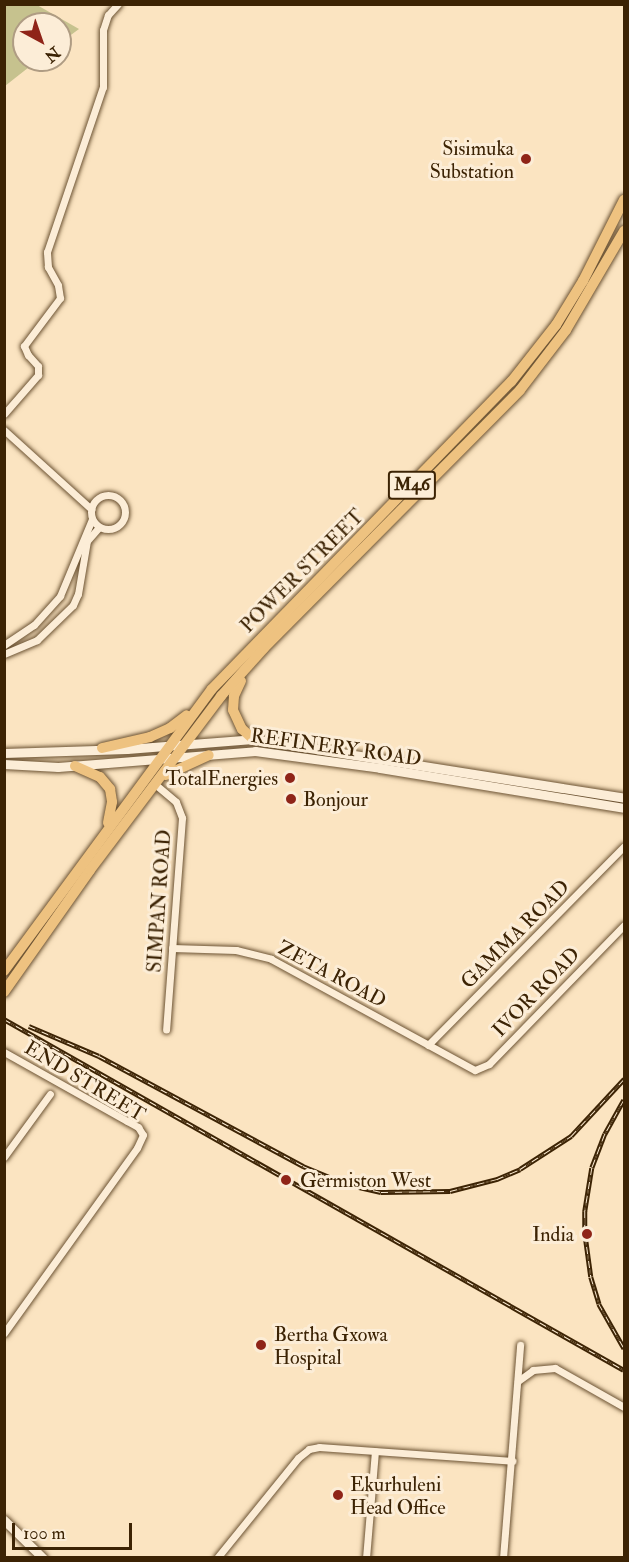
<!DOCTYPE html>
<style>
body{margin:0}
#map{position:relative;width:629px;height:1562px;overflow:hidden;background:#fbe4c1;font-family:"IM FELL Double Pica",serif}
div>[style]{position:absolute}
.green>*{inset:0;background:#c6c28e}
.roads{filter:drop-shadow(0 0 2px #6c5333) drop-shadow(0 0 2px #6c5333)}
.street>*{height:7px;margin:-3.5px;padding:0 3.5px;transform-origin:3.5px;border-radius:3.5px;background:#fcedd7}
.street>.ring{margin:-3.5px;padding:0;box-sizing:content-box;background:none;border:7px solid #fcedd7;border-radius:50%}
.secondary>*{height:9px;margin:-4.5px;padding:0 4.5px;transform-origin:4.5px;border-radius:4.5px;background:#fcedd7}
.primary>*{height:10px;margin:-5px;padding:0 5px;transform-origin:5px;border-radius:5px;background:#eec280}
.rail>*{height:4.5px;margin-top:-2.25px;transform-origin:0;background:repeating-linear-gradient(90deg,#fcedd7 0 7px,#3c2304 0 14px);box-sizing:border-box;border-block:2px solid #3c2304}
.dots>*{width:16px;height:16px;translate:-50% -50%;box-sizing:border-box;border:3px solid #fcedd7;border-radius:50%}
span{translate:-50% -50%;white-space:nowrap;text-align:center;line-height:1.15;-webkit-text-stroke:6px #fcedd7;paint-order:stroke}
.shield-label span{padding:2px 4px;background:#fcedd7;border:2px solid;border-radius:4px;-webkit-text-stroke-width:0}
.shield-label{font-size:18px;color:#3c2304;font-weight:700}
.poi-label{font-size:20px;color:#3c2304}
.right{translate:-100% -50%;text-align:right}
.left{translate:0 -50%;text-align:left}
.street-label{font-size:20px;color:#3c2304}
.frame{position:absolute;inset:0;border:6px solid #3c2304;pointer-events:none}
.north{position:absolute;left:12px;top:12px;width:60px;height:60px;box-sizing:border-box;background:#fcedd7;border:2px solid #af9c83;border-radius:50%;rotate:140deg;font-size:16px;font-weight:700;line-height:24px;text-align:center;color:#3c2304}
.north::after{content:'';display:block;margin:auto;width:21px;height:27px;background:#8f2418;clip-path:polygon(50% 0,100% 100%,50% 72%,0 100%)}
.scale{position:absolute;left:12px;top:1523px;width:120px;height:27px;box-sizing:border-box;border:3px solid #3c2304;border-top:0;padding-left:8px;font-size:18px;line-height:21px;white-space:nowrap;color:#3c2304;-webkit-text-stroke:4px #fcedd7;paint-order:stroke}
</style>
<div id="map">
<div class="green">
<div style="clip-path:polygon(5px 4px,37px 5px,79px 29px,60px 43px,60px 24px,24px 24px,24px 60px,38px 60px,5px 86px)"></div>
</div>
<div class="roads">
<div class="street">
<div style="left:4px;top:414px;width:52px;rotate:-48.9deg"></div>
<div style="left:38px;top:375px;width:9px;rotate:-90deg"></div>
<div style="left:38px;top:366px;width:15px;rotate:-132deg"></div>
<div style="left:28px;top:355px;width:10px;rotate:-114deg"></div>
<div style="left:24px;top:346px;width:60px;rotate:-53.1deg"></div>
<div style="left:60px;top:298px;width:13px;rotate:-99deg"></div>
<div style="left:58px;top:285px;width:21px;rotate:-119deg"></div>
<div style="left:48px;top:267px;width:15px;rotate:-94deg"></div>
<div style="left:47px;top:252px;width:174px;rotate:-71.3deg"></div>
<div style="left:103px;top:87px;width:57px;rotate:-90deg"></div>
<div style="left:103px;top:30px;width:16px;rotate:-72deg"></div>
<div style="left:108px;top:15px;width:15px;rotate:-48deg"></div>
<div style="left:4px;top:430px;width:118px;rotate:42.2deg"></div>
<div class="ring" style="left:91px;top:495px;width:27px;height:27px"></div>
<div style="left:4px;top:645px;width:36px;rotate:-34deg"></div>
<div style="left:34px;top:625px;width:39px;rotate:-48deg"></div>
<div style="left:60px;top:596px;width:83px;rotate:-67.4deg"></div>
<div style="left:4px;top:654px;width:36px;rotate:-23deg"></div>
<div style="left:37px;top:640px;width:50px;rotate:-44.2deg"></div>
<div style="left:73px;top:605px;width:12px;rotate:-66deg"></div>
<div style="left:78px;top:594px;width:54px;rotate:-80.4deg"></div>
<div style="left:87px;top:541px;width:18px;rotate:-49deg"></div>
<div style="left:156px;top:785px;width:26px;rotate:40deg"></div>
<div style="left:176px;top:802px;width:17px;rotate:69deg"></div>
<div style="left:182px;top:818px;width:212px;rotate:94.3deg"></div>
<div style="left:172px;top:948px;width:64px;rotate:1.8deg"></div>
<div style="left:236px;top:950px;width:36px;rotate:14deg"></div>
<div style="left:271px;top:959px;width:232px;rotate:28.6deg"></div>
<div style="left:475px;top:1070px;width:15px;rotate:-23deg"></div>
<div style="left:489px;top:1064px;width:194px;rotate:-45.8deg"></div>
<div style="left:428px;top:1045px;width:279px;rotate:-45.4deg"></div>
<div style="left:4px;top:1052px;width:141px;rotate:29.3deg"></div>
<div style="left:127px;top:1121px;width:13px;rotate:29deg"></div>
<div style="left:138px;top:1127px;width:9px;rotate:58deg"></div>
<div style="left:143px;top:1135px;width:14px;rotate:115deg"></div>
<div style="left:137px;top:1148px;width:228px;rotate:125.7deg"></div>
<div style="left:4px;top:1157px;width:78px;rotate:-53.9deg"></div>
<div style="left:518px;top:1381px;width:19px;rotate:-36deg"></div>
<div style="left:533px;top:1370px;width:22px;rotate:-5deg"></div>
<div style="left:555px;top:1368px;width:79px;rotate:29.5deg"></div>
<div style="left:217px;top:1558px;width:129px;rotate:-51deg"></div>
<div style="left:298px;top:1458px;width:14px;rotate:-39deg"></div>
<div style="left:309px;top:1449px;width:10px;rotate:-11deg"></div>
<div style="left:319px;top:1447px;width:194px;rotate:4.1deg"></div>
<div style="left:366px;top:1558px;width:107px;rotate:-85.2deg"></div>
<div style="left:503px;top:1558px;width:214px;rotate:-85.4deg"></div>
</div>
<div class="secondary">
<div style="left:4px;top:753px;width:123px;rotate:-1.9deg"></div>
<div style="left:127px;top:749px;width:126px;rotate:-4.5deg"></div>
<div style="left:253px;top:739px;width:376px;rotate:9deg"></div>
<div style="left:4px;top:764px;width:54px;rotate:3.2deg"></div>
<div style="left:58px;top:767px;width:198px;rotate:-4.6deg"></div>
<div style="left:255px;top:751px;width:126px;rotate:7.7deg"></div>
<div style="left:380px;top:768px;width:247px;rotate:9.3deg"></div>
<div style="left:4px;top:1520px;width:54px;rotate:44.3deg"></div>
</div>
<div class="primary">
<div style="left:241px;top:681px;width:17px;rotate:115deg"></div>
<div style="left:234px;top:696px;width:14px;rotate:94deg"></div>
<div style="left:233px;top:710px;width:21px;rotate:65deg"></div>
<div style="left:242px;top:729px;width:15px;rotate:42deg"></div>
<div style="left:102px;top:748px;width:49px;rotate:-12.9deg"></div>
<div style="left:150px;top:737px;width:22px;rotate:-24deg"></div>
<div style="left:170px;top:728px;width:21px;rotate:-37deg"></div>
<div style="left:75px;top:766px;width:27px;rotate:24deg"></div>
<div style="left:100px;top:777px;width:16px;rotate:50deg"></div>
<div style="left:110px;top:789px;width:13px;rotate:81deg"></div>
<div style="left:112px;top:802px;width:21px;rotate:101deg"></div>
<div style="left:166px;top:775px;width:47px;rotate:-24.9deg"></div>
<div style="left:4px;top:971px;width:350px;rotate:-53.6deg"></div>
<div style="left:212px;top:689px;width:429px;rotate:-45.8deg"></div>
<div style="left:511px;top:382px;width:73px;rotate:-51.7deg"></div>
<div style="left:556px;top:325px;width:52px;rotate:-58.5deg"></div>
<div style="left:583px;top:281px;width:91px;rotate:-63.2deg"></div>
<div style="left:4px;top:992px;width:149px;rotate:-54.8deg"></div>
<div style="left:90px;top:870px;width:218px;rotate:-53deg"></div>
<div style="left:221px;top:696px;width:64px;rotate:-48.1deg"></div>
<div style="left:264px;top:648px;width:363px;rotate:-45.2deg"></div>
<div style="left:520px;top:390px;width:76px;rotate:-52.5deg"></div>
<div style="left:566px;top:330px;width:115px;rotate:-59.6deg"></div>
</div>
</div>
<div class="rail">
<div style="left:4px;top:1019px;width:712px;rotate:29.52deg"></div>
<div style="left:29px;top:1026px;width:76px;rotate:23.2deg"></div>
<div style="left:99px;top:1056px;width:232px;rotate:28.3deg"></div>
<div style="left:303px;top:1166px;width:47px;rotate:22.7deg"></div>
<div style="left:346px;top:1184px;width:36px;rotate:13deg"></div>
<div style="left:381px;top:1192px;width:69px;rotate:-0.8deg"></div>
<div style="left:450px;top:1191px;width:49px;rotate:-14.3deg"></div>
<div style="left:497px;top:1179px;width:25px;rotate:-23deg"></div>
<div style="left:520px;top:1169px;width:61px;rotate:-32.9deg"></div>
<div style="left:571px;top:1136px;width:78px;rotate:-47.1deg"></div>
<div style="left:624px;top:1100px;width:39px;rotate:119deg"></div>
<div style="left:605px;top:1134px;width:36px;rotate:111deg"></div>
<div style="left:592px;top:1168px;width:44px;rotate:99.2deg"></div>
<div style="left:585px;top:1211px;width:22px;rotate:90deg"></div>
<div style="left:585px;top:1233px;width:44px;rotate:82.2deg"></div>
<div style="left:591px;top:1277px;width:28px;rotate:73deg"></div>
<div style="left:599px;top:1304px;width:51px;rotate:60.4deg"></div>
</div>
<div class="dots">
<div style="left:526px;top:159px;background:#8f2418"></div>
<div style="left:290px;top:778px;background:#8f2418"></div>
<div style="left:291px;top:799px;background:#8f2418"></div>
<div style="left:286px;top:1180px;background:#8f2418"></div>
<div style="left:587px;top:1234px;background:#8f2418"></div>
<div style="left:261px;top:1345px;background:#8f2418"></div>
<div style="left:338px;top:1495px;background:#8f2418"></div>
</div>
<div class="shield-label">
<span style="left:412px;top:485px">M46</span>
</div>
<div class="poi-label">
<span class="right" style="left:514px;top:160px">Sisimuka<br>Substation</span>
<span class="right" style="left:278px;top:778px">TotalEnergies</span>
<span class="left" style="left:303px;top:799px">Bonjour</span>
<span class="left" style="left:300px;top:1180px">Germiston West</span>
<span class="right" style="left:574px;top:1234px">India</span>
<span class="left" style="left:274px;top:1346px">Bertha Gxowa<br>Hospital</span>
<span class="left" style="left:350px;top:1496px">Ekurhuleni<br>Head Office</span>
</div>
<div class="street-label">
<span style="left:302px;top:571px;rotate:-45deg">POWER STREET</span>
<span style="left:336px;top:747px;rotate:8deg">REFINERY ROAD</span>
<span style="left:159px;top:901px;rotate:-86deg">SIMPAN ROAD</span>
<span style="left:515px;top:934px;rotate:-45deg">GAMMA ROAD</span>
<span style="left:332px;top:974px;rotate:28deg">ZETA ROAD</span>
<span style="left:536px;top:992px;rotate:-46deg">IVOR ROAD</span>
<span style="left:85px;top:1081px;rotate:31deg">END STREET</span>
</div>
<div class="frame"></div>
<div class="north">N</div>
<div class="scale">100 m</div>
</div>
